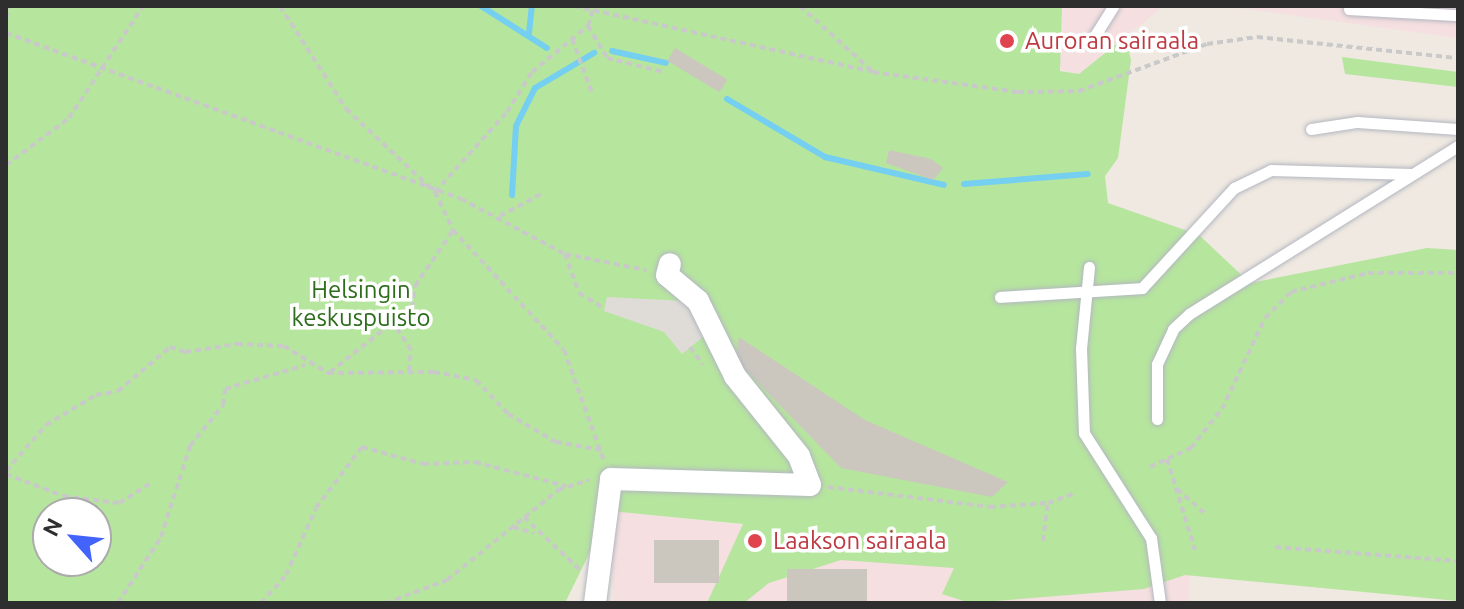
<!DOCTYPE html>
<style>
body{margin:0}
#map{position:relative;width:1464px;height:609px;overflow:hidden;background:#efe9e1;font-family:Ubuntu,sans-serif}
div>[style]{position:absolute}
.medical>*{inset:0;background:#f5dfe0}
.green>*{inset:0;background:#b6e59e}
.plaza>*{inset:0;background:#dfdcd8}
.stream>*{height:6px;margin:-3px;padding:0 3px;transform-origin:3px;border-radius:3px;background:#75cff0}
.building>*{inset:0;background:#cbc7bf;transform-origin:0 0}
.path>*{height:4px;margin-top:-2px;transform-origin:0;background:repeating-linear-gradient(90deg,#c9c9c9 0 6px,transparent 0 10px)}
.roads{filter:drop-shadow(0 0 2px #b4b7c1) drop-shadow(0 0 2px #b4b7c1)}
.lane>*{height:11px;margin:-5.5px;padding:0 5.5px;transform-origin:5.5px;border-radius:5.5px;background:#fff}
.street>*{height:22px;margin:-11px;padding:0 11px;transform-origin:11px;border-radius:11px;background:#fff}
.dots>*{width:22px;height:22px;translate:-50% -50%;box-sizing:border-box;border:4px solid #fff;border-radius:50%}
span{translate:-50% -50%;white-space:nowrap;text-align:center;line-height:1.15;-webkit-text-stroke:7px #fff;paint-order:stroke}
.health-label{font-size:24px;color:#be3a42}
.left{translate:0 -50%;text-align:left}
.park-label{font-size:24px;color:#2c6e1b}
.frame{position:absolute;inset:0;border:8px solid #2e2e2e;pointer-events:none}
.north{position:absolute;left:32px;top:497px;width:80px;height:80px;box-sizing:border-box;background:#fff;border:2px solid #ababab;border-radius:50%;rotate:297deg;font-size:22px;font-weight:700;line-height:32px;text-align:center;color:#2e2e2e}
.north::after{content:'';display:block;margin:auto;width:28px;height:36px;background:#4264fb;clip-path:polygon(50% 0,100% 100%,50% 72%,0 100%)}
</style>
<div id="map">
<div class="medical">
<div style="clip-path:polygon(815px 6px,1164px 6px,1079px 74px)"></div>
<div style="clip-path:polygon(1226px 6px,1458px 6px,1458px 38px,1319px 19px)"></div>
<div style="clip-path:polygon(610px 511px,1189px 571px,1189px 603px,614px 603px)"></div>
</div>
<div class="green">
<div style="clip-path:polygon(evenodd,6px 6px,1062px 6px,1060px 71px,1079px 74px,1125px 37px,1131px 60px,1118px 158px,1105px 176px,1108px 203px,1199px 235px,1250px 283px,1427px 248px,1458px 250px,1458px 601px,1185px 575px,1144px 589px,970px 603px,942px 594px,954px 568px,841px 560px,769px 583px,744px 603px,707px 603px,743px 524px,610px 511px,565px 603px,6px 603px,6px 6px,48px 513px,96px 513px,96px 561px,48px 561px,48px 513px)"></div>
<div style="clip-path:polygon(1342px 57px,1458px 72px,1458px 87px,1345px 74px)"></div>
</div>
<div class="plaza">
<div style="clip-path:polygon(607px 297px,686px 301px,703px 337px,682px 354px,664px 332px,604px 311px)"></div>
</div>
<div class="stream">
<div style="left:481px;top:6px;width:78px;rotate:32.5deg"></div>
<div style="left:529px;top:33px;width:27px;rotate:-84deg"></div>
<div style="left:612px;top:51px;width:55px;rotate:12.5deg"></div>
<div style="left:727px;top:99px;width:114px;rotate:30.6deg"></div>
<div style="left:825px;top:157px;width:122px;rotate:13.2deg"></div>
<div style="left:964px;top:184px;width:124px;rotate:-4.6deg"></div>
<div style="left:512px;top:195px;width:69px;rotate:-86.7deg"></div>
<div style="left:516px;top:126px;width:42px;rotate:-63.4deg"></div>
<div style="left:535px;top:88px;width:69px;rotate:-30.7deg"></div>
</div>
<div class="building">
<div style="left:675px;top:48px;width:61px;height:15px;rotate:31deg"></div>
<div style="clip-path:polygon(889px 150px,931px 159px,943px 168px,933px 180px,886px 163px)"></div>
<div style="clip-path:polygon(739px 337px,865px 420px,1008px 482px,992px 497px,841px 468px,735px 359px)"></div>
<div style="left:654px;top:540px;width:65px;height:43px"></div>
<div style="left:867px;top:569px;width:34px;height:80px;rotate:90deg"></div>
</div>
<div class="path">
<div style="left:280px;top:6px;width:122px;rotate:57.3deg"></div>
<div style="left:346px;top:109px;width:122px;rotate:43deg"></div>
<div style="left:435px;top:192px;width:42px;rotate:64.7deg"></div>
<div style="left:453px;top:230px;width:163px;rotate:47.2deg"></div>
<div style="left:564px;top:350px;width:118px;rotate:70.2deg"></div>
<div style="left:574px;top:6px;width:306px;rotate:12.4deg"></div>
<div style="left:873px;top:72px;width:146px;rotate:7.9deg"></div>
<div style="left:1018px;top:92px;width:61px;rotate:-0.9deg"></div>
<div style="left:1079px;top:91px;width:136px;rotate:-20.2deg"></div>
<div style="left:1207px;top:44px;width:50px;rotate:-8deg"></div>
<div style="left:1257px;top:37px;width:202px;rotate:6deg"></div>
<div style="left:800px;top:6px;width:97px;rotate:42.1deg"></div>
<div style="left:6px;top:19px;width:13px;rotate:-77deg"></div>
<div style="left:588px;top:26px;width:37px;rotate:59deg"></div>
<div style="left:607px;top:58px;width:59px;rotate:13.8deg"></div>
<div style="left:6px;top:33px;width:484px;rotate:20deg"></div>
<div style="left:461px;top:199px;width:118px;rotate:27.9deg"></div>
<div style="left:565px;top:254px;width:83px;rotate:11.2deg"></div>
<div style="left:572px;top:39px;width:58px;rotate:69.7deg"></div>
<div style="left:6px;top:165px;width:79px;rotate:-36.7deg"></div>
<div style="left:69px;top:118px;width:134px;rotate:-56.5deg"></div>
<div style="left:435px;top:192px;width:108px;rotate:-48deg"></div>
<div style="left:507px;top:112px;width:47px;rotate:-58deg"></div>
<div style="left:532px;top:72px;width:72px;rotate:-39.4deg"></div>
<div style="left:588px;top:26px;width:21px;rotate:-73deg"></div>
<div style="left:500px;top:216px;width:47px;rotate:-28.2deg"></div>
<div style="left:565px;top:254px;width:41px;rotate:70.3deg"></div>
<div style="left:579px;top:293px;width:29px;rotate:31deg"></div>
<div style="left:690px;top:347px;width:22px;rotate:54deg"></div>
<div style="left:409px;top:371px;width:21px;rotate:-85deg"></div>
<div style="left:411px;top:350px;width:33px;rotate:-123deg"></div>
<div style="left:393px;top:322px;width:24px;rotate:-36deg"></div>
<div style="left:412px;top:308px;width:22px;rotate:-82deg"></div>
<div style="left:415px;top:286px;width:68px;rotate:-55.8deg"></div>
<div style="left:330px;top:372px;width:79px;rotate:-38.3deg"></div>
<div style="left:1167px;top:459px;width:95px;rotate:72.9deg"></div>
<div style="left:1150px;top:467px;width:45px;rotate:-24.9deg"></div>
<div style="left:1191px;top:448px;width:50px;rotate:-51.5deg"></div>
<div style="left:1222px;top:409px;width:101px;rotate:-64.7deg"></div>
<div style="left:1265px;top:318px;width:37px;rotate:-45deg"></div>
<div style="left:1291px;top:292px;width:79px;rotate:-13.9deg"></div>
<div style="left:1368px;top:273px;width:90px"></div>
<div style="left:6px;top:471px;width:61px;rotate:-49deg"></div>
<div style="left:46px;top:425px;width:58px;rotate:-31deg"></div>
<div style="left:96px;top:395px;width:22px;rotate:-10deg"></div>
<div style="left:118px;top:391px;width:68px;rotate:-40.2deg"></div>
<div style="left:170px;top:347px;width:16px;rotate:18deg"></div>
<div style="left:185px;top:352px;width:53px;rotate:-8.7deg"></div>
<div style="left:237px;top:344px;width:47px;rotate:2.4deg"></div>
<div style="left:284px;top:346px;width:52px;rotate:31.5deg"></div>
<div style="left:328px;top:373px;width:106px;rotate:-0.5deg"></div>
<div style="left:434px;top:372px;width:43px;rotate:10.8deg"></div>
<div style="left:476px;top:380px;width:47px;rotate:46.7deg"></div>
<div style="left:508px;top:414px;width:56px;rotate:30.3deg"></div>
<div style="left:556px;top:442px;width:46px;rotate:10.1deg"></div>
<div style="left:6px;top:474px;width:61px;rotate:21.1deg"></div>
<div style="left:63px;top:496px;width:56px;rotate:7.1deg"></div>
<div style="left:119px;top:503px;width:36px;rotate:-32deg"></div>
<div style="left:828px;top:487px;width:163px;rotate:7deg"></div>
<div style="left:990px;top:507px;width:58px;rotate:-3.9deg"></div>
<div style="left:1048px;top:503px;width:29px;rotate:-20deg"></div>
<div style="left:1177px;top:489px;width:38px;rotate:41deg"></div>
<div style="left:524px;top:517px;width:76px;rotate:43.4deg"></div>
<div style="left:513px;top:527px;width:22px;rotate:16deg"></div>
<div style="left:1043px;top:541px;width:38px;rotate:-83deg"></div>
<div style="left:1275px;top:547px;width:184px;rotate:4.4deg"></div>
<div style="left:118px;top:603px;width:79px;rotate:-56.9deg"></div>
<div style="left:161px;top:537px;width:96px;rotate:-72.3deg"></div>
<div style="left:190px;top:446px;width:53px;rotate:-51.2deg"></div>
<div style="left:223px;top:405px;width:16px;rotate:-83deg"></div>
<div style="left:225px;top:389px;width:84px;rotate:-16.7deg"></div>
<div style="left:261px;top:603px;width:38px;rotate:-48deg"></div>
<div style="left:286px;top:575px;width:73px;rotate:-65.9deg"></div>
<div style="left:316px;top:508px;width:76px;rotate:-53deg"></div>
<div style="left:362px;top:447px;width:63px;rotate:15.6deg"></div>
<div style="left:423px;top:464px;width:52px;rotate:-2.2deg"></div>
<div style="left:475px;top:462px;width:94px;rotate:14.8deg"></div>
<div style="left:386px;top:603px;width:65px;rotate:-20.7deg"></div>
<div style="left:447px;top:580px;width:143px;rotate:-39deg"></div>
<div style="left:558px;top:490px;width:33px;rotate:-18deg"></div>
</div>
<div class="roads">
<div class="lane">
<div style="left:1349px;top:9px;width:109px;rotate:3.2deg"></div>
<div style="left:1094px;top:37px;width:36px;rotate:-58deg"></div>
<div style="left:1311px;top:129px;width:47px;rotate:-8.7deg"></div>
<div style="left:1357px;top:122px;width:101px;rotate:4deg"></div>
<div style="left:1089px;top:267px;width:81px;rotate:95.6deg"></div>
<div style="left:1081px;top:348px;width:85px;rotate:88deg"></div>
<div style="left:1084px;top:433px;width:125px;rotate:57.5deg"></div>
<div style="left:1151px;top:538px;width:66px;rotate:82.1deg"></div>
<div style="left:1000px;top:297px;width:142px;rotate:-3.6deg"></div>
<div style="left:1142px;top:288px;width:136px;rotate:-47.4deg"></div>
<div style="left:1234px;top:188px;width:41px;rotate:-25.9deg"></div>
<div style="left:1271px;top:170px;width:141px;rotate:1.6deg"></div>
<div style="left:1157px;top:419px;width:55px;rotate:-90deg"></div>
<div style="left:1157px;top:364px;width:38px;rotate:-65deg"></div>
<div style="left:1173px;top:329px;width:22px;rotate:-43deg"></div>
<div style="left:1189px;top:314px;width:317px;rotate:-32deg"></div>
</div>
<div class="street">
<div style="left:595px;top:603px;width:125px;rotate:-82.6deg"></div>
<div style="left:611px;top:479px;width:199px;rotate:1.7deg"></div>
<div style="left:810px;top:485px;width:31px;rotate:-111deg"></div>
<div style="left:799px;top:456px;width:102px;rotate:-128.7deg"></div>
<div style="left:735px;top:376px;width:84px;rotate:-116.3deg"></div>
<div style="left:698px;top:301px;width:40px;rotate:-140deg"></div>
<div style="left:667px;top:275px;width:11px;rotate:-75deg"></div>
</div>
</div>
<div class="dots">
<div style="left:1007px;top:41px;background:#e0444e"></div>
<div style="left:755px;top:541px;background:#e0444e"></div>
</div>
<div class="health-label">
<span class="left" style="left:1025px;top:41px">Auroran sairaala</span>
<span class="left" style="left:773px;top:541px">Laakson sairaala</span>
</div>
<div class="park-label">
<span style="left:361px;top:304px">Helsingin<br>keskuspuisto</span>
</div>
<div class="frame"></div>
<div class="north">N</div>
</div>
